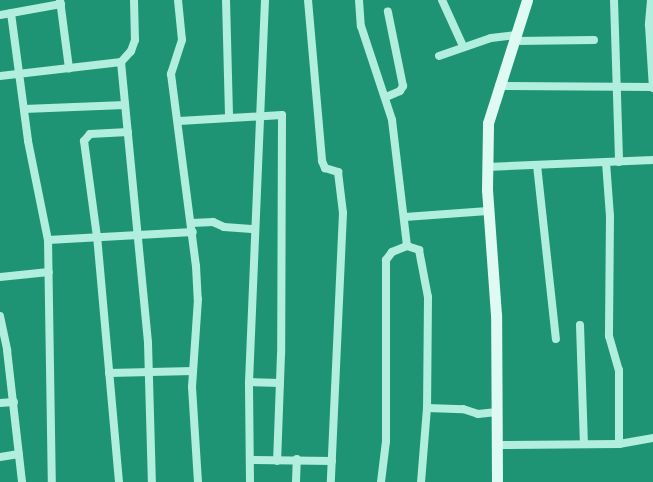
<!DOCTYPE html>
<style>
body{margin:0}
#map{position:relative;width:653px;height:482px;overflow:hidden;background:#1e9475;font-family:Poppins,sans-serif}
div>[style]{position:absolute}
.street>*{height:8px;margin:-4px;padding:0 4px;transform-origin:4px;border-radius:4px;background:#b1eedd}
.secondary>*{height:11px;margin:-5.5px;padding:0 5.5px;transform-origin:5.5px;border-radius:5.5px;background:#defaf3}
span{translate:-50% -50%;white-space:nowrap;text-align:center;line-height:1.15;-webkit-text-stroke:3.5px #1e9475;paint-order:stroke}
</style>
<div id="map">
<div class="street">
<div style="left:60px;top:0;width:69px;rotate:82.5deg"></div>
<div style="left:134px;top:0;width:40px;rotate:88.6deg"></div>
<div style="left:135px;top:40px;width:12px;rotate:110deg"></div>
<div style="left:131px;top:51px;width:15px;rotate:132deg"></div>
<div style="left:121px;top:62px;width:282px;rotate:84.5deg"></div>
<div style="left:148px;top:343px;width:139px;rotate:88.4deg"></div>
<div style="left:178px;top:0;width:40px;rotate:84.3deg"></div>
<div style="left:182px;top:40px;width:36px;rotate:108deg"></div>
<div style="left:171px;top:74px;width:194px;rotate:82.6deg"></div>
<div style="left:196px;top:266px;width:33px;rotate:87deg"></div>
<div style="left:198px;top:299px;width:88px;rotate:93.9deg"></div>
<div style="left:192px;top:387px;width:95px;rotate:86.4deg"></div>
<div style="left:226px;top:0;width:118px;rotate:88.5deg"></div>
<div style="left:308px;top:0;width:162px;rotate:85deg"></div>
<div style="left:322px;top:161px;width:8px;rotate:67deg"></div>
<div style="left:325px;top:168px;width:14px;rotate:17deg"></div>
<div style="left:338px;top:172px;width:41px;rotate:83deg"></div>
<div style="left:343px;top:213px;width:269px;rotate:92.6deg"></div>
<div style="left:359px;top:0;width:26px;rotate:86deg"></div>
<div style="left:361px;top:26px;width:99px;rotate:71.7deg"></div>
<div style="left:392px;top:120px;width:127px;rotate:83.2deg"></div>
<div style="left:442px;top:0;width:51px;rotate:65.5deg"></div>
<div style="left:614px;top:0;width:162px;rotate:88.2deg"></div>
<div style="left:651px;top:0;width:25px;rotate:95deg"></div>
<div style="left:649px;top:25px;width:63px;rotate:86.4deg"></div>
<div style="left:11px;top:13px;width:129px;rotate:82.4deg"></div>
<div style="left:28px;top:141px;width:101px;rotate:78.6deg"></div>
<div style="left:48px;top:240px;width:242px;rotate:89.1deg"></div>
<div style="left:0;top:15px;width:62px;rotate:-10.2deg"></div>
<div style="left:515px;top:41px;width:79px;rotate:-0.7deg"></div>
<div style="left:439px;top:56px;width:55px;rotate:-19.1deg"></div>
<div style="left:491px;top:38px;width:26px;rotate:-7deg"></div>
<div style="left:0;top:76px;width:122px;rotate:-6.6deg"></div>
<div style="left:499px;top:86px;width:154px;rotate:0.4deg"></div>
<div style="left:386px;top:97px;width:15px;rotate:-23deg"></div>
<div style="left:400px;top:91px;width:6px;rotate:-59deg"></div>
<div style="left:403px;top:86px;width:76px;rotate:-101.5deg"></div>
<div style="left:24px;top:109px;width:101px;rotate:-2.3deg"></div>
<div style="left:179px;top:121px;width:103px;rotate:-3.3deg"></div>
<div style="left:282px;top:115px;width:239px;rotate:90.2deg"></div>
<div style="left:281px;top:354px;width:107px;rotate:92.1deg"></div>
<div style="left:606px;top:162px;width:54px;rotate:85.8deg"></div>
<div style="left:610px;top:216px;width:120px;rotate:90.5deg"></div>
<div style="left:609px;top:336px;width:35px;rotate:74deg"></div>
<div style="left:619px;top:370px;width:74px;rotate:90deg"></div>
<div style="left:537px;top:165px;width:175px;rotate:83.8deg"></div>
<div style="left:487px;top:167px;width:166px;rotate:-2.4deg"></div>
<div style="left:405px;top:217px;width:83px;rotate:-4.1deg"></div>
<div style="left:192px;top:223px;width:21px;rotate:-3deg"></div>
<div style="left:213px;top:222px;width:12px;rotate:24deg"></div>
<div style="left:224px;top:227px;width:31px;rotate:4deg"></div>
<div style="left:48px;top:240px;width:145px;rotate:-3.2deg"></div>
<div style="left:0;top:277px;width:49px;rotate:-5.8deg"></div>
<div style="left:0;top:316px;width:35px;rotate:78deg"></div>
<div style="left:7px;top:350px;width:133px;rotate:83.5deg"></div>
<div style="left:580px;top:325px;width:119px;rotate:88.1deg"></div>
<div style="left:109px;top:373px;width:84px;rotate:-1.4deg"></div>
<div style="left:249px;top:382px;width:31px;rotate:2deg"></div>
<div style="left:0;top:403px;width:14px;rotate:-4deg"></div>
<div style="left:427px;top:408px;width:36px;rotate:2deg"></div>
<div style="left:463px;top:409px;width:16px;rotate:18deg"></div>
<div style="left:478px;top:414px;width:19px;rotate:-6deg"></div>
<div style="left:497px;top:445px;width:122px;rotate:-0.5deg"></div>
<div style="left:619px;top:444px;width:35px;rotate:-10deg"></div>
<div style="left:0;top:457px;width:19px;rotate:-9deg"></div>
<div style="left:250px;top:460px;width:82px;rotate:0.7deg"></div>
<div style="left:119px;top:482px;width:246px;rotate:-95.1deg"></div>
<div style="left:97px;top:237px;width:97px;rotate:-97.7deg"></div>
<div style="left:84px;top:141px;width:9px;rotate:-49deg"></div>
<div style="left:90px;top:134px;width:38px;rotate:-3deg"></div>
<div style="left:250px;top:482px;width:100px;rotate:-90.6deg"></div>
<div style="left:249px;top:382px;width:382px;rotate:-87.6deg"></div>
<div style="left:296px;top:482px;width:23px;rotate:-88deg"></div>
<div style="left:381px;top:482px;width:41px;rotate:-83deg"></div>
<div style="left:386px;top:441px;width:181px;rotate:-90deg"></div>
<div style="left:386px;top:260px;width:10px;rotate:-53deg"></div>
<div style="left:392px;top:252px;width:16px;rotate:-22deg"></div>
<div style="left:407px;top:246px;width:13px;rotate:18deg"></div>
<div style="left:419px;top:250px;width:48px;rotate:79.2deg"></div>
<div style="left:428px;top:297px;width:111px;rotate:90.5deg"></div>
<div style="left:427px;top:408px;width:74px;rotate:94.6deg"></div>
</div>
<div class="secondary">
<div style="left:497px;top:482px;width:167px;rotate:-90.3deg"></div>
<div style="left:496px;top:315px;width:125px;rotate:-94.1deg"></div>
<div style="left:487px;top:190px;width:67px;rotate:-89.1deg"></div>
<div style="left:488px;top:123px;width:129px;rotate:-72.4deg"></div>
</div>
</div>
